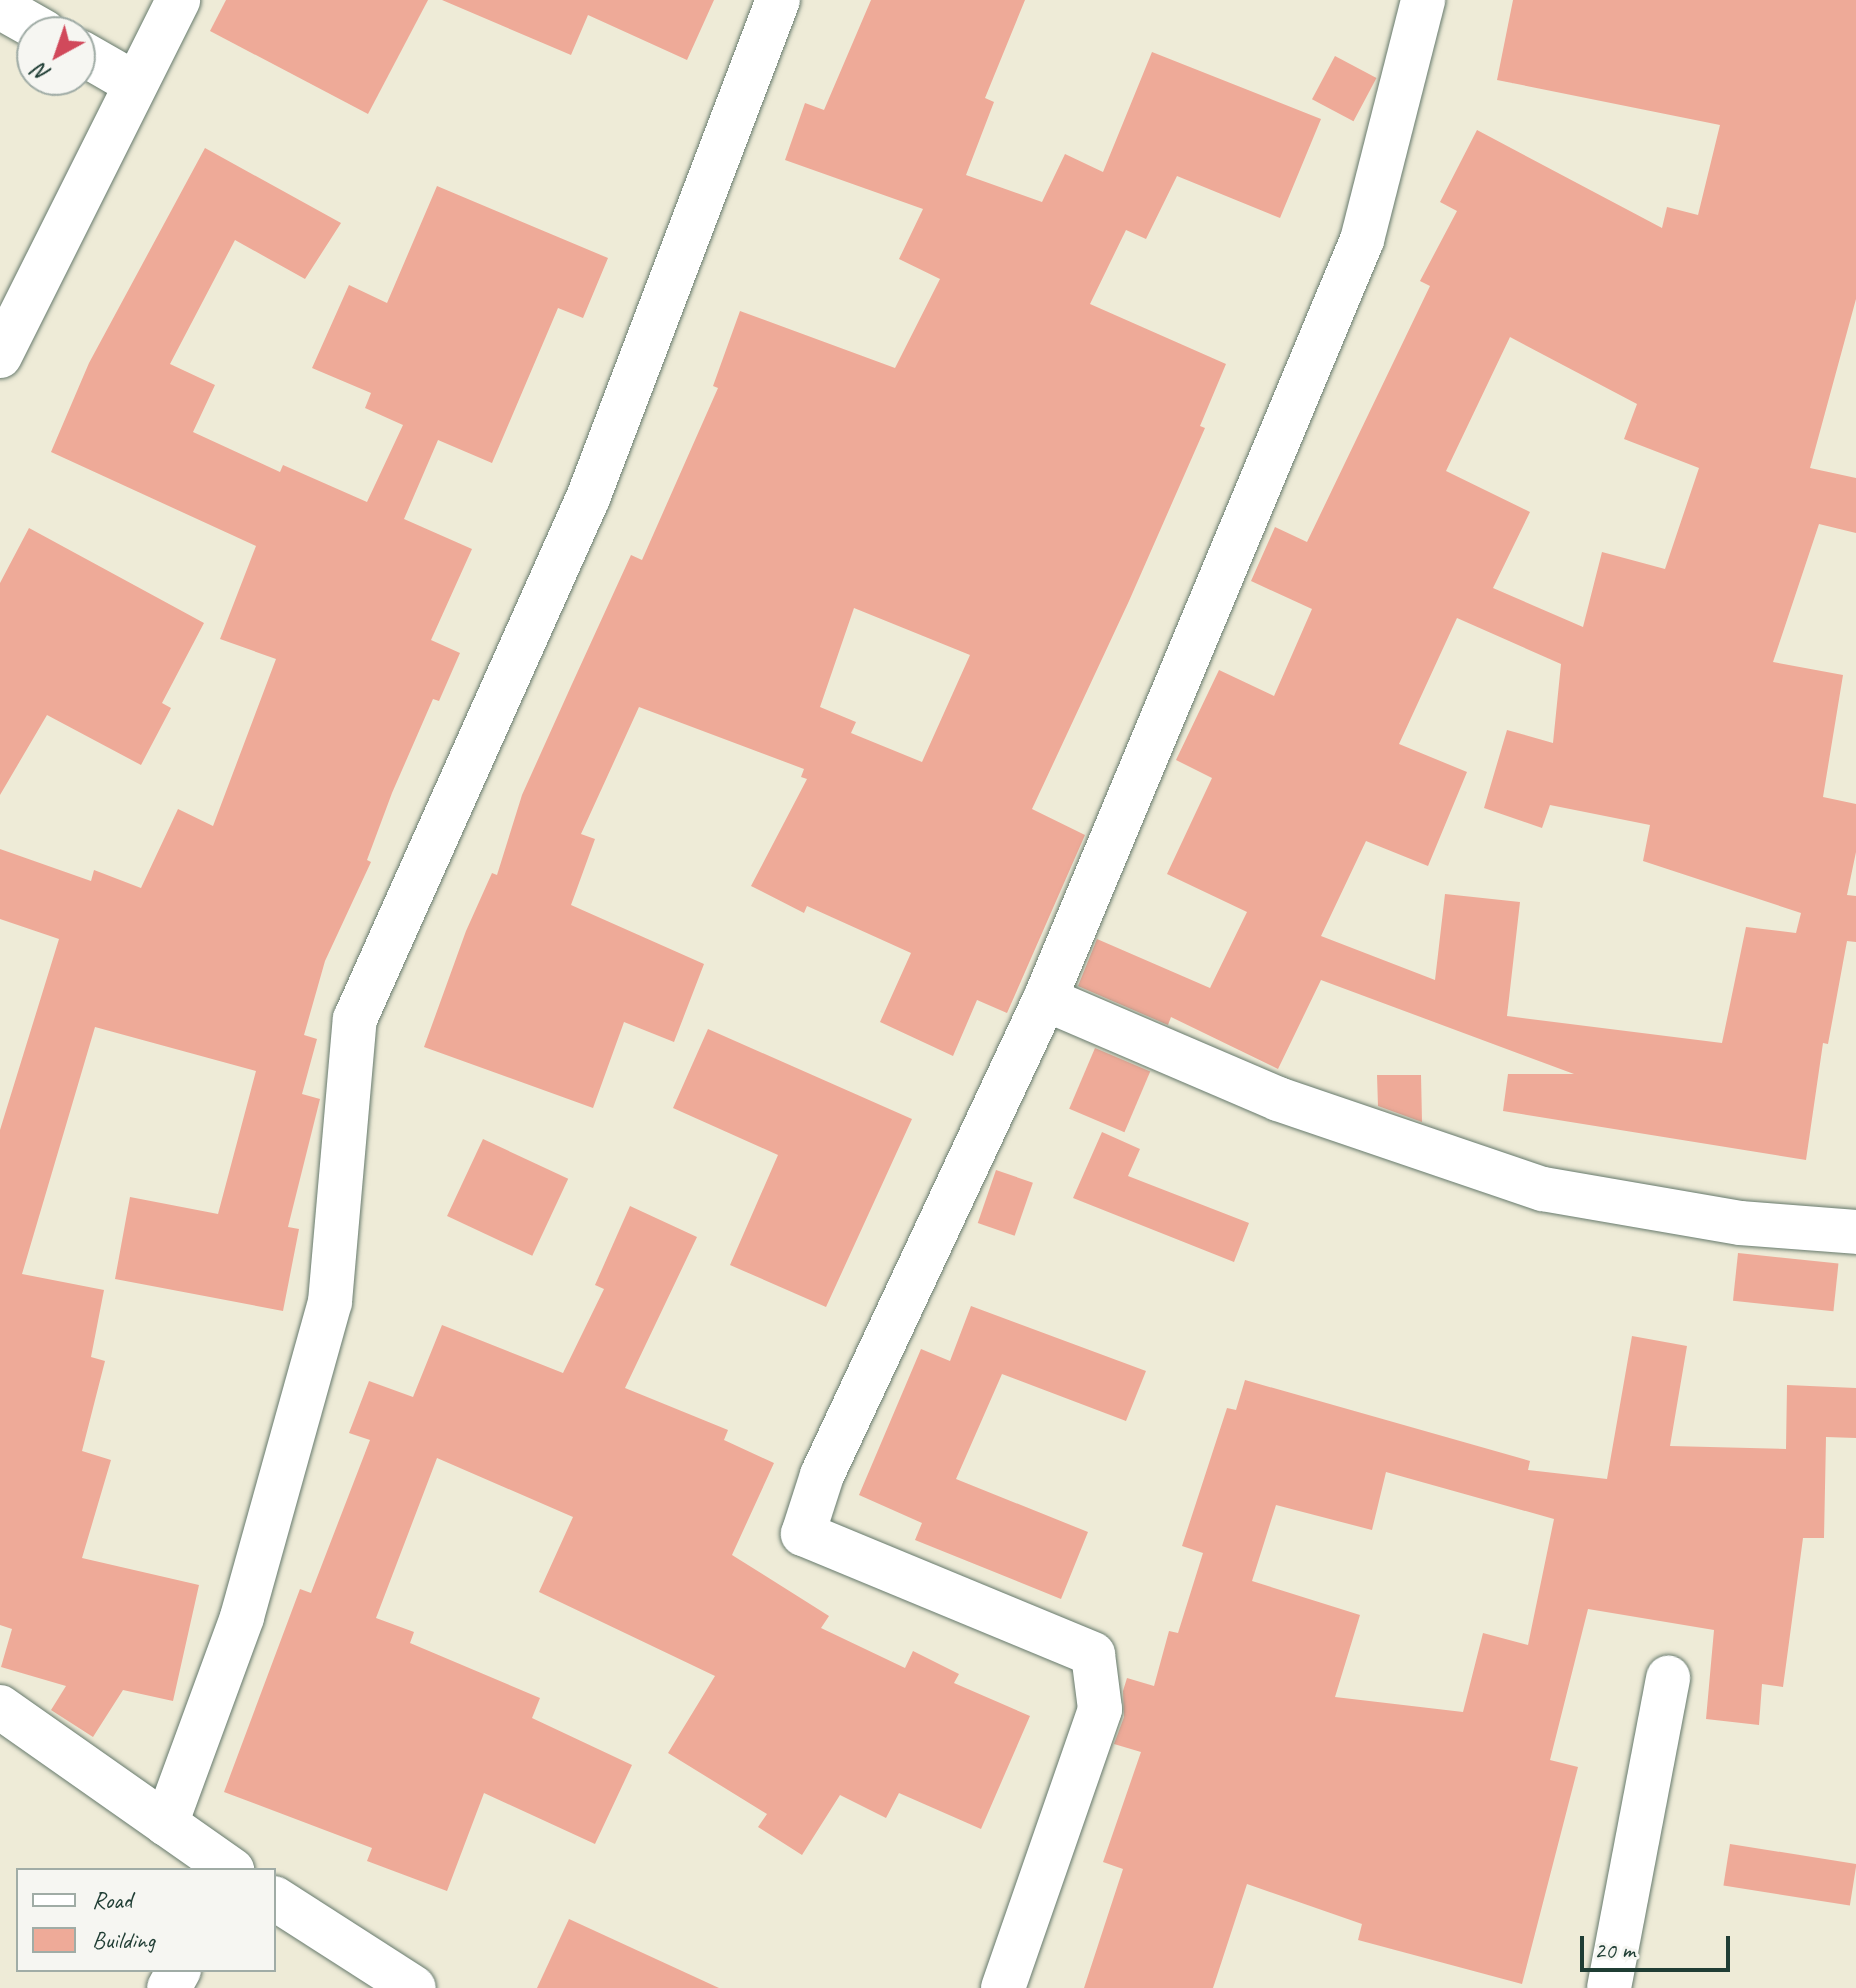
<!DOCTYPE html>
<style>
body{margin:0}
#map{position:relative;width:1856px;height:1988px;overflow:hidden;background:#eeebd7;font-family:Caveat,sans-serif}
div>[style]{position:absolute}
.building>*{inset:0;background:#eeaa98;transform-origin:0 0}
.roads{filter:drop-shadow(0 0 2px #677a6d) drop-shadow(0 0 2px #677a6d)}
.street>*{height:44px;margin:-22px;padding:0 22px;transform-origin:22px;border-radius:22px;background:#fff}
span{translate:-50% -50%;white-space:nowrap;text-align:center;line-height:1.15;-webkit-text-stroke:6px #f6f6f2;paint-order:stroke}
.legend{position:absolute;left:16px;top:1868px;width:260px;height:104px;box-sizing:border-box;background:#f6f6f2;border:2px solid #a0aca6;margin:0;padding:10px 14px;list-style:none;font-size:24px;color:#1f3d34}
.legend li{display:flex;align-items:center;gap:16px;height:40px}
.legend b{width:40px;border:2px solid #a0aca6}
.north{position:absolute;left:16px;top:16px;width:80px;height:80px;box-sizing:border-box;background:#f6f6f2;border:2px solid #a0aca6;border-radius:50%;rotate:220deg;font-size:22px;font-weight:700;line-height:32px;text-align:center;color:#1f3d34}
.north::after{content:'';display:block;margin:auto;width:28px;height:36px;background:#d1495b;clip-path:polygon(50% 0,100% 100%,50% 72%,0 100%)}
.scale{position:absolute;left:1580px;top:1936px;width:150px;height:36px;box-sizing:border-box;border:4px solid #1f3d34;border-top:0;padding-left:10px;font-size:24px;line-height:28px;white-space:nowrap;color:#1f3d34;-webkit-text-stroke:6px #f6f6f2;paint-order:stroke}
</style>
<div id="map">
<div class="building">
<div style="clip-path:polygon(226px 0,428px 0,368px 114px,210px 31px)"></div>
<div style="clip-path:polygon(442px 0,714px 0,687px 60px,588px 15px,571px 55px)"></div>
<div style="clip-path:polygon(evenodd,871px 0,1025px 0,985px 98px,994px 102px,966px 175px,1042px 202px,1065px 154px,1103px 172px,1152px 52px,1321px 119px,1280px 218px,1177px 176px,1146px 239px,1126px 230px,1090px 304px,1226px 364px,1200px 426px,1205px 428px,1129px 601px,1032px 809px,1085px 835px,1007px 1013px,977px 1000px,953px 1056px,880px 1022px,911px 953px,807px 906px,804px 913px,751px 886px,807px 779px,801px 777px,804px 769px,639px 707px,581px 834px,595px 839px,571px 905px,704px 964px,674px 1042px,624px 1022px,593px 1108px,424px 1047px,466px 931px,492px 873px,497px 875px,522px 795px,572px 684px,631px 555px,642px 560px,718px 388px,713px 386px,740px 311px,895px 368px,940px 279px,899px 259px,923px 209px,785px 160px,805px 103px,824px 110px,871px 0,854px 608px,970px 655px,922px 762px,851px 733px,856px 722px,820px 707px,854px 608px)"></div>
<div style="clip-path:polygon(evenodd,1513px 0,1856px 0,1856px 299px,1810px 468px,1856px 478px,1856px 533px,1819px 524px,1773px 662px,1843px 675px,1823px 797px,1856px 804px,1856px 852px,1847px 895px,1856px 896px,1856px 942px,1847px 941px,1828px 1044px,1823px 1043px,1806px 1160px,1503px 1111px,1508px 1074px,1574px 1074px,1321px 980px,1278px 1069px,1171px 1017px,1168px 1025px,1078px 986px,1097px 939px,1210px 988px,1247px 912px,1167px 874px,1212px 778px,1176px 760px,1219px 670px,1274px 696px,1312px 609px,1251px 581px,1275px 527px,1307px 542px,1430px 286px,1420px 281px,1457px 211px,1440px 202px,1477px 130px,1662px 228px,1667px 207px,1698px 215px,1720px 125px,1497px 80px,1513px 0,1510px 337px,1637px 404px,1624px 439px,1699px 468px,1665px 569px,1602px 552px,1583px 627px,1493px 588px,1530px 512px,1446px 471px,1510px 337px,1513px 0,1457px 618px,1561px 664px,1553px 743px,1507px 730px,1484px 808px,1542px 828px,1550px 805px,1650px 825px,1643px 861px,1801px 913px,1796px 933px,1746px 927px,1722px 1043px,1507px 1016px,1520px 902px,1445px 894px,1435px 980px,1321px 936px,1366px 841px,1428px 866px,1467px 772px,1399px 744px,1457px 618px)"></div>
<div style="left:1335px;top:56px;width:47px;height:49px;rotate:28deg"></div>
<div style="clip-path:polygon(205px 148px,341px 223px,305px 279px,235px 240px,170px 364px,215px 385px,193px 432px,280px 472px,283px 465px,367px 502px,403px 425px,365px 408px,371px 393px,312px 368px,349px 285px,387px 303px,437px 186px,608px 258px,583px 318px,558px 308px,492px 463px,438px 440px,404px 519px,472px 549px,431px 640px,460px 653px,439px 701px,433px 699px,392px 793px,367px 860px,371px 862px,325px 961px,304px 1035px,317px 1039px,302px 1094px,320px 1099px,288px 1227px,299px 1229px,283px 1311px,115px 1279px,130px 1197px,218px 1214px,256px 1071px,95px 1027px,22px 1274px,104px 1290px,91px 1357px,105px 1361px,82px 1451px,111px 1460px,82px 1558px,199px 1585px,173px 1701px,123px 1690px,93px 1737px,51px 1710px,66px 1686px,1px 1667px,12px 1629px,0 1625px,0 1130px,59px 939px,0 919px,0 849px,91px 881px,94px 870px,141px 888px,178px 809px,213px 826px,276px 659px,220px 639px,256px 546px,51px 452px,89px 363px)"></div>
<div style="clip-path:polygon(29px 528px,204px 623px,162px 703px,171px 708px,141px 765px,47px 715px,0 795px,0 583px)"></div>
<div style="clip-path:polygon(708px 1029px,912px 1119px,826px 1307px,730px 1265px,778px 1155px,673px 1108px)"></div>
<div style="left:1095px;top:1048px;width:60px;height:66px;rotate:23deg"></div>
<div style="clip-path:polygon(1377px 1075px,1421px 1075px,1422px 1122px,1378px 1106px)"></div>
<div style="clip-path:polygon(1102px 1132px,1140px 1149px,1128px 1176px,1249px 1223px,1234px 1262px,1073px 1198px)"></div>
<div style="left:483px;top:1139px;width:94px;height:85px;rotate:25deg"></div>
<div style="left:996px;top:1170px;width:39px;height:56px;rotate:19deg"></div>
<div style="clip-path:polygon(630px 1206px,697px 1237px,625px 1388px,728px 1430px,724px 1440px,774px 1463px,732px 1555px,829px 1616px,821px 1628px,905px 1668px,913px 1651px,959px 1674px,954px 1683px,1030px 1716px,981px 1829px,899px 1793px,886px 1818px,840px 1795px,802px 1855px,758px 1827px,767px 1814px,668px 1753px,715px 1676px,539px 1592px,573px 1517px,437px 1458px,376px 1618px,414px 1632px,410px 1643px,540px 1698px,532px 1718px,632px 1765px,595px 1844px,484px 1793px,447px 1891px,367px 1861px,372px 1848px,224px 1792px,300px 1589px,311px 1593px,370px 1440px,349px 1433px,369px 1381px,413px 1397px,442px 1325px,563px 1373px,604px 1289px,595px 1285px)"></div>
<div style="left:1738px;top:1253px;width:101px;height:48px;rotate:6deg"></div>
<div style="clip-path:polygon(971px 1306px,1146px 1371px,1126px 1421px,1002px 1374px,956px 1479px,1088px 1532px,1061px 1599px,915px 1540px,922px 1523px,859px 1495px,921px 1349px,950px 1361px)"></div>
<div style="clip-path:polygon(evenodd,1632px 1336px,1687px 1346px,1670px 1446px,1786px 1449px,1787px 1385px,1856px 1388px,1856px 1438px,1826px 1437px,1824px 1538px,1803px 1538px,1783px 1687px,1762px 1684px,1759px 1725px,1706px 1719px,1714px 1630px,1588px 1609px,1550px 1760px,1578px 1767px,1522px 1984px,1358px 1940px,1362px 1924px,1247px 1884px,1213px 1988px,1084px 1988px,1123px 1869px,1103px 1862px,1141px 1752px,1114px 1744px,1124px 1717px,1123px 1691px,1127px 1678px,1154px 1686px,1169px 1631px,1178px 1633px,1203px 1553px,1182px 1546px,1227px 1408px,1236px 1410px,1245px 1380px,1530px 1461px,1528px 1470px,1607px 1479px,1632px 1336px,1386px 1472px,1554px 1519px,1528px 1645px,1483px 1633px,1463px 1712px,1335px 1697px,1360px 1615px,1252px 1581px,1276px 1505px,1372px 1530px,1386px 1472px)"></div>
<div style="left:1730px;top:1844px;width:128px;height:42px;rotate:9deg"></div>
<div style="clip-path:polygon(569px 1919px,719px 1988px,537px 1988px)"></div>
</div>
<div class="roads">
<div class="street">
<div style="left:0;top:7px;width:51px;rotate:29.6deg"></div>
<div style="left:80px;top:52px;width:62px;rotate:29.9deg"></div>
<div style="left:0;top:356px;width:398px;rotate:-63.4deg"></div>
<div style="left:1045px;top:999px;width:254px;rotate:23.2deg"></div>
<div style="left:1278px;top:1099px;width:280px;rotate:18.8deg"></div>
<div style="left:1543px;top:1189px;width:200px;rotate:9.8deg"></div>
<div style="left:1740px;top:1223px;width:116px;rotate:4.4deg"></div>
<div style="left:0;top:1707px;width:284px;rotate:35.1deg"></div>
<div style="left:166px;top:1824px;width:221px;rotate:-69.8deg"></div>
<div style="left:242px;top:1617px;width:327px;rotate:-74.4deg"></div>
<div style="left:330px;top:1302px;width:284px;rotate:-85deg"></div>
<div style="left:355px;top:1019px;width:571px;rotate:-65.91deg"></div>
<div style="left:588px;top:498px;width:533px;rotate:-69.12deg"></div>
<div style="left:274px;top:1898px;width:166px;rotate:32.7deg"></div>
<div style="left:169px;top:1988px;width:21px;rotate:-61deg"></div>
<div style="left:1003px;top:1988px;width:295px;rotate:-70.8deg"></div>
<div style="left:1100px;top:1709px;width:55px;rotate:-97.3deg"></div>
<div style="left:1093px;top:1654px;width:314px;rotate:-157.5deg"></div>
<div style="left:803px;top:1534px;width:62px;rotate:-72.1deg"></div>
<div style="left:822px;top:1475px;width:526px;rotate:-64.9deg"></div>
<div style="left:1045px;top:999px;width:823px;rotate:-67.33deg"></div>
<div style="left:1362px;top:240px;width:248px;rotate:-75.7deg"></div>
<div style="left:1609px;top:1988px;width:316px;rotate:-79.2deg"></div>
</div>
</div>
<ul class="legend">
<li><b style="height:10px;background:#fff"></b>Road</li>
<li><b style="height:22px;background:#eeaa98"></b>Building</li>
</ul>
<div class="north">N</div>
<div class="scale">20 m</div>
</div>
